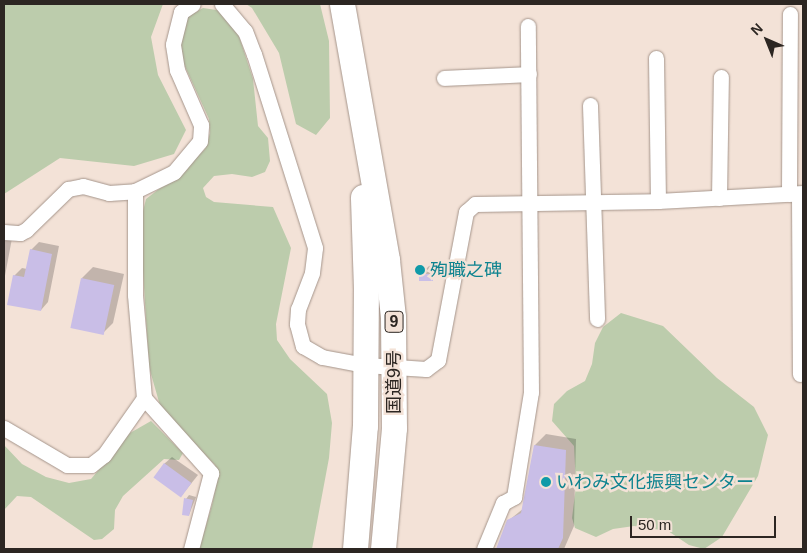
<!DOCTYPE html>
<meta charset="utf-8">
<style>
body{margin:0}
#map{position:relative;width:807px;height:553px;overflow:hidden;background:#f3e2d7;font-family:Arial,"Noto Sans JP",sans-serif}
div>[style]{position:absolute}
.green>*{inset:0;background:#bcccac}
.shadow>*{inset:0;background:#0003}
.building>*{inset:0;background:#c9bee7;transform-origin:0 0}
.roads{filter:drop-shadow(0 0 1px #a5958b) drop-shadow(0 0 1px #a5958b)}
.minor>*{height:15px;margin:-7.5px;padding:0 7.5px;transform-origin:7.5px;border-radius:7.5px;background:#fff}
.trunk>*{height:25px;margin:-12.5px;padding:0 12.5px;transform-origin:12.5px;border-radius:12.5px;background:#fff}
.dots>*{width:14px;height:14px;translate:-50% -50%;box-sizing:border-box;border:2px solid #f3e2d7;border-radius:50%}
span{translate:-50% -50%;white-space:nowrap;text-align:center;line-height:1.15;-webkit-text-stroke:5px #f3e2d7;paint-order:stroke}
.shield-label span{padding:1px 4px;background:#f3e2d7;border:1px solid;border-radius:4px;-webkit-text-stroke-width:0}
.shield-label{font-size:16px;color:#2c2622;font-weight:700}
.culture-label{font-size:18px;color:#0d838f}
.left{translate:0 -50%;text-align:left}
.street-label{font-size:18px;color:#2c2622}
.frame{position:absolute;inset:0;border:5px solid #2c2622;pointer-events:none}
.north{position:absolute;left:742px;top:15px;width:50px;height:50px;-webkit-text-stroke:4px #f3e2d7;paint-order:stroke;rotate:316deg;font-size:14px;font-weight:700;line-height:20px;text-align:center;color:#2c2622}
.north::after{content:'';display:block;margin:auto;width:18px;height:22px;background:#2c2622;clip-path:polygon(50% 0,100% 100%,50% 72%,0 100%)}
.scale{position:absolute;left:630px;top:516px;width:146px;height:22px;box-sizing:border-box;border:2px solid #2c2622;border-top:0;padding-left:6px;font-size:15px;line-height:18px;white-space:nowrap;color:#2c2622;-webkit-text-stroke:4px #f3e2d7;paint-order:stroke}
</style>
<div id="map">
<div class="green">
<div style="clip-path:polygon(4px 4px,163px 4px,151px 37px,158px 75px,186px 130px,174px 154px,134px 166px,60px 158px,4px 194px)"></div>
<div style="clip-path:polygon(246px 4px,320px 4px,329px 41px,330px 118px,316px 135px,296px 124px,279px 53px,252px 8px)"></div>
<div style="clip-path:polygon(203px 8px,223px 11px,239px 36px,253px 79px,258px 126px,268px 138px,270px 161px,265px 172px,252px 177px,232px 174px,214px 176px,203px 188px,206px 197px,214px 202px,273px 207px,291px 248px,276px 324px,277px 340px,290px 359px,327px 394px,332px 423px,329px 458px,312px 549px,199px 549px,212px 505px,218px 476px,215px 465px,161px 409px,149px 367px,140px 223px,146px 199px,185px 169px,205px 149px,210px 133px,209px 119px,182px 60px,178px 37px,187px 17px)"></div>
<div style="clip-path:polygon(621px 313px,663px 326px,717px 378px,754px 407px,768px 435px,758px 476px,722px 537px,704px 549px,689px 545px,668px 531px,634px 526px,613px 529px,596px 537px,575px 528px,572px 518px,576px 486px,574px 446px,552px 421px,554px 404px,567px 391px,585px 381px,592px 364px,595px 343px,603px 327px)"></div>
<div style="clip-path:polygon(151px 421px,183px 453px,179px 460px,164px 459px,123px 496px,115px 510px,114px 529px,102px 539px,94px 540px,31px 497px,17px 496px,4px 510px,4px 445px,22px 464px,46px 477px,69px 483px,91px 479px,130px 433px)"></div>
</div>
<div class="shadow">
<div style="clip-path:polygon(4px 231px,13px 233px,4px 281px)"></div>
<div style="clip-path:polygon(39px 242px,59px 246px,48px 302px,41px 310px,14px 276px,22px 268px,27px 269px,31px 250px)"></div>
<div style="clip-path:polygon(444px 263px,444px 268px,433px 279px,420px 275px,431px 264px)"></div>
<div style="clip-path:polygon(93px 267px,124px 274px,113px 323px,102px 334px,82px 278px)"></div>
<div style="clip-path:polygon(546px 434px,576px 439px,574px 526px,564px 549px,497px 549px,508px 521px,524px 508px,535px 445px)"></div>
<div style="clip-path:polygon(172px 457px,198px 475px,182px 495px,164px 464px)"></div>
<div style="clip-path:polygon(189px 495px,196px 497px,189px 515px,186px 499px)"></div>
</div>
<div class="building">
<div style="clip-path:polygon(30px 249px,52px 254px,41px 311px,7px 305px,13px 275px,24px 277px)"></div>
<div style="left:433px;top:274px;width:7px;height:14px;rotate:90deg"></div>
<div style="left:81px;top:278px;width:34px;height:51px;rotate:12deg"></div>
<div style="clip-path:polygon(534px 445px,566px 450px,563px 538px,558px 549px,496px 549px,507px 520px,521px 513px)"></div>
<div style="left:164px;top:463px;width:34px;height:18px;rotate:36deg"></div>
<div style="clip-path:polygon(184px 498px,193px 500px,189px 516px,182px 515px)"></div>
</div>
<div class="roads">
<div class="minor">
<div style="left:222px;top:4px;width:35px;rotate:50deg"></div>
<div style="left:245px;top:31px;width:25px;rotate:69deg"></div>
<div style="left:254px;top:54px;width:203px;rotate:72.5deg"></div>
<div style="left:315px;top:248px;width:25px;rotate:97deg"></div>
<div style="left:312px;top:273px;width:39px;rotate:111deg"></div>
<div style="left:298px;top:309px;width:15px;rotate:94deg"></div>
<div style="left:297px;top:324px;width:23px;rotate:75deg"></div>
<div style="left:303px;top:346px;width:22px;rotate:30deg"></div>
<div style="left:322px;top:357px;width:44px;rotate:10.5deg"></div>
<div style="left:365px;top:365px;width:61px;rotate:3.8deg"></div>
<div style="left:426px;top:369px;width:15px;rotate:-37deg"></div>
<div style="left:438px;top:360px;width:151px;rotate:-79.3deg"></div>
<div style="left:466px;top:212px;width:12px;rotate:-42deg"></div>
<div style="left:475px;top:204px;width:183px;rotate:-0.9deg"></div>
<div style="left:658px;top:201px;width:145px;rotate:-3.2deg"></div>
<div style="left:656px;top:58px;width:143px;rotate:89.2deg"></div>
<div style="left:444px;top:78px;width:85px;rotate:-2.7deg"></div>
<div style="left:590px;top:105px;width:214px;rotate:88.1deg"></div>
<div style="left:789px;top:194px;width:180px;rotate:-89.7deg"></div>
<div style="left:799px;top:194px;width:180px;rotate:89.7deg"></div>
<div style="left:719px;top:198px;width:121px;rotate:-89.1deg"></div>
<div style="left:4px;top:232px;width:16px;rotate:4deg"></div>
<div style="left:20px;top:233px;width:7px;rotate:-27deg"></div>
<div style="left:26px;top:230px;width:59px;rotate:-44.3deg"></div>
<div style="left:68px;top:189px;width:15px;rotate:-11deg"></div>
<div style="left:83px;top:186px;width:27px;rotate:15deg"></div>
<div style="left:109px;top:193px;width:26px;rotate:-4deg"></div>
<div style="left:144px;top:398px;width:101px;rotate:48.2deg"></div>
<div style="left:211px;top:473px;width:79px;rotate:104.7deg"></div>
<div style="left:4px;top:428px;width:73px;rotate:30.4deg"></div>
<div style="left:67px;top:465px;width:24px"></div>
<div style="left:91px;top:465px;width:16px;rotate:-38deg"></div>
<div style="left:104px;top:455px;width:70px;rotate:-54.9deg"></div>
<div style="left:144px;top:398px;width:103px;rotate:-95deg"></div>
<div style="left:135px;top:295px;width:104px;rotate:-90deg"></div>
<div style="left:135px;top:191px;width:43px;rotate:-26deg"></div>
<div style="left:174px;top:172px;width:40px;rotate:-50deg"></div>
<div style="left:200px;top:141px;width:16px;rotate:-86deg"></div>
<div style="left:201px;top:125px;width:60px;rotate:-113.6deg"></div>
<div style="left:177px;top:70px;width:26px;rotate:-99deg"></div>
<div style="left:173px;top:44px;width:33px;rotate:-76deg"></div>
<div style="left:181px;top:12px;width:14px;rotate:-34deg"></div>
<div style="left:484px;top:549px;width:50px;rotate:-67.6deg"></div>
<div style="left:503px;top:503px;width:13px;rotate:-29deg"></div>
<div style="left:514px;top:497px;width:106px;rotate:-80.8deg"></div>
<div style="left:531px;top:392px;width:366px;rotate:-90.5deg"></div>
</div>
<div class="trunk">
<div style="left:342px;top:4px;width:260px;rotate:80deg"></div>
<div style="left:387px;top:260px;width:57px;rotate:84deg"></div>
<div style="left:393px;top:317px;width:111px;rotate:89.5deg"></div>
<div style="left:394px;top:428px;width:121px;rotate:95.2deg"></div>
<div style="left:355px;top:549px;width:123px;rotate:-85.4deg"></div>
<div style="left:365px;top:426px;width:137px;rotate:-89.6deg"></div>
<div style="left:366px;top:289px;width:92px;rotate:-91.9deg"></div>
</div>
</div>
<div class="dots">
<div style="left:420px;top:270px;background:#0f9aa8"></div>
<div style="left:546px;top:482px;background:#0f9aa8"></div>
</div>
<div class="shield-label">
<span style="left:394px;top:322px">9</span>
</div>
<div class="culture-label">
<span class="left" style="left:430px;top:270px">殉職之碑</span>
<span class="left" style="left:556px;top:482px">いわみ文化振興センター</span>
</div>
<div class="street-label">
<span style="left:394px;top:382px;rotate:-90deg">国道9号</span>
</div>
<div class="frame"></div>
<div class="north">N</div>
<div class="scale">50 m</div>
</div>
